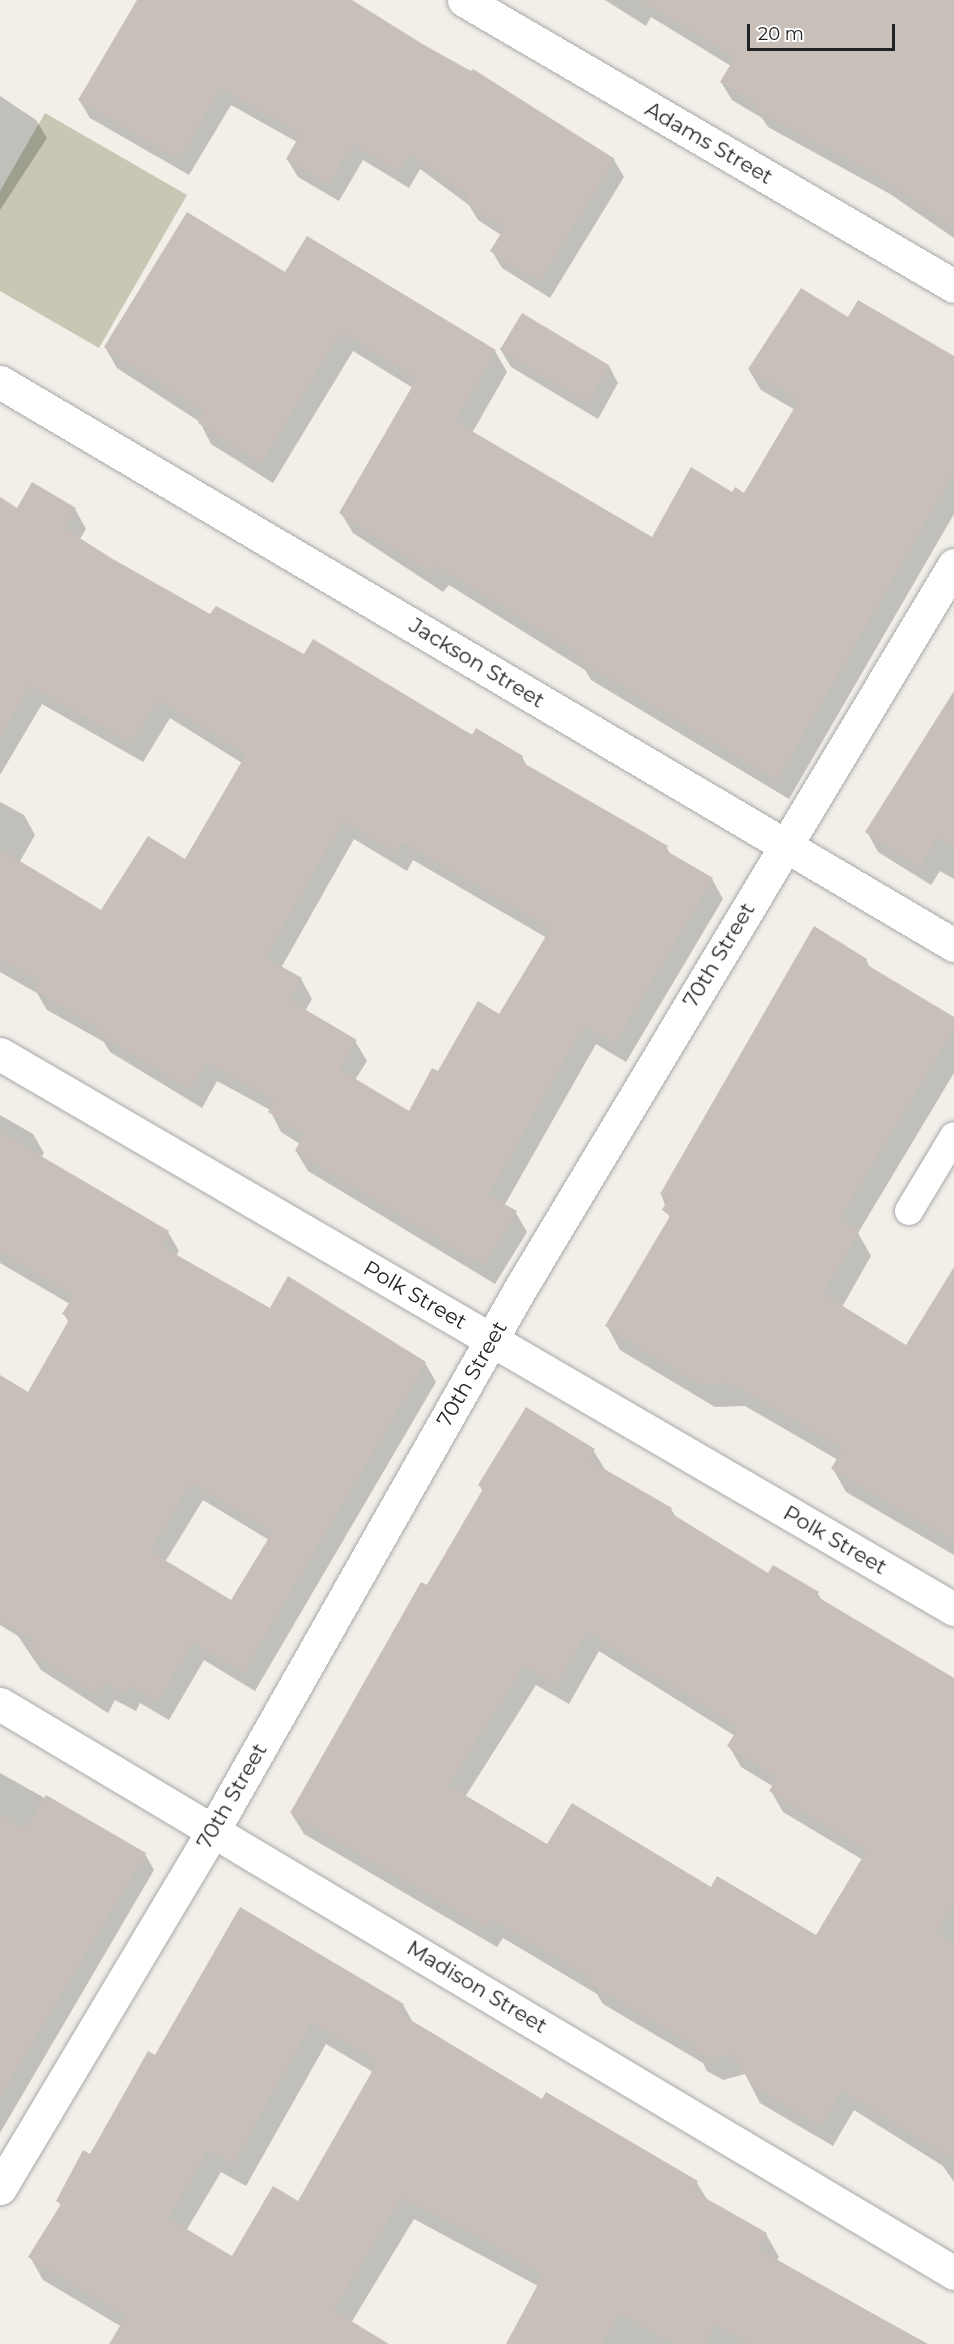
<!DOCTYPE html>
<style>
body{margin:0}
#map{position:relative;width:954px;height:2344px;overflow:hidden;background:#f2efe9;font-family:Montserrat,sans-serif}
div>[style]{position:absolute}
.construction>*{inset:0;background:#c7c7b4}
.shadow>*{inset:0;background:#0003}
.building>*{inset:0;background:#c7bfb8;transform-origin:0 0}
.roads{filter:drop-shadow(0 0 2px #a9a9a9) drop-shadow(0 0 2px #a9a9a9)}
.service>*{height:28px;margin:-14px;padding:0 14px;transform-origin:14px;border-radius:14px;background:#fff}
.minor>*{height:33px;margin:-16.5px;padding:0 16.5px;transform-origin:16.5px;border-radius:16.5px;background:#fff}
.tertiary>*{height:33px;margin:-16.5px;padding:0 16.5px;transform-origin:16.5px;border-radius:16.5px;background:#fff}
span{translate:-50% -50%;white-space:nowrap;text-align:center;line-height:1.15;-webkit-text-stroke:6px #fff;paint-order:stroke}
.street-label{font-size:21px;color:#222}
.scale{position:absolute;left:747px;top:24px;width:148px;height:27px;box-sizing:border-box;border:3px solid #222;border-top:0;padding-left:8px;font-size:18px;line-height:21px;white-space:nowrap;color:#222;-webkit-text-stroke:4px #fff;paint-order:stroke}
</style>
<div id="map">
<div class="construction">
<div style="clip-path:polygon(45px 113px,187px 195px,99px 348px,0 291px,0 191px)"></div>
</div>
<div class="shadow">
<div style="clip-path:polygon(138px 0,349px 0,614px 160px,624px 177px,550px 298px,502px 268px,492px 251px,501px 235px,478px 220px,469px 205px,420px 169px,409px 188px,363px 160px,339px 201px,298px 177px,287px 159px,297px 142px,231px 105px,189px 175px,90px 118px,79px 100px)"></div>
<div style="clip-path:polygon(605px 0,954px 0,954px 238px,890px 194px,768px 127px,762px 118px,732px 100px,721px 82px,731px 66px,651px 17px,646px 26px)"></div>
<div style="clip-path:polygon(0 96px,36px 120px,47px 138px,0 210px)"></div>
<div style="clip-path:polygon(285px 274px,495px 351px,507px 372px,472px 433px,652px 540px,732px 494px,745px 495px,795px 410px,761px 390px,749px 370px,848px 319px,954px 358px,954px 514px,789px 799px,591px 680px,585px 670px,449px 585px,443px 592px,353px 533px,341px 513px,413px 388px,353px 351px,273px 483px,211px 444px,200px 422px,117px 368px,105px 347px)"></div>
<div style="clip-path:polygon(501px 350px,609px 366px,618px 383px,598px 419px,511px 367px)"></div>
<div style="clip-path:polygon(evenodd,0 499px,17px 510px,75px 509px,86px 529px,80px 539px,111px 559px,210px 616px,522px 757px,528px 768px,667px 848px,671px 855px,712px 879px,723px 899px,626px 1062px,596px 1044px,504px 1206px,516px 1213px,527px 1232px,495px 1284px,308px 1171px,296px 1151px,300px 1144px,281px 1132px,270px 1110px,217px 1081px,202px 1108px,110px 1052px,104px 1042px,47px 1010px,37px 993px,0 972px,0 802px,24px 815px,35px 835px,19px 863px,101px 913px,186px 861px,242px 763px,170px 718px,143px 762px,42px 704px,0 775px,0 499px,354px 839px,407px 871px,413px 860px,547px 938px,500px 1016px,409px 1113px,355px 1080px,367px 1061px,355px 1041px,305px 1011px,312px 999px,301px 979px,281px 968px,354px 839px)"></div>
<div style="clip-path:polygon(954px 696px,954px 879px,940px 871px,931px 885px,878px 852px,867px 832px)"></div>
<div style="clip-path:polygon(866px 960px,871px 969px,954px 1019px,954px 1073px,858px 1233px,871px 1256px,842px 1307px,907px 1347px,954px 1287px,954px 1555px,846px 1492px,833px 1469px,838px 1460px,745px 1406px,715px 1407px,620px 1350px,607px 1326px,670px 1219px,661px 1194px)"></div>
<div style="clip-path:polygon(evenodd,0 1115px,33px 1134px,44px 1153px,41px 1158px,168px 1232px,179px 1251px,176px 1256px,270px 1310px,425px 1363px,436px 1382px,255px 1691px,204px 1660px,169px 1720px,140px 1703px,136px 1711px,115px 1700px,108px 1713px,41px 1670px,18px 1636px,0 1625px,0 1376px,28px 1394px,69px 1323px,64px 1314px,70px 1304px,0 1263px,0 1115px,203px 1500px,269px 1540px,232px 1602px,165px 1562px,203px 1500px)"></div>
<div style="clip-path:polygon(evenodd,593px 1450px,606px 1471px,671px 1509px,676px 1517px,769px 1575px,818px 1594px,823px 1602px,954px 1681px,954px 2182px,943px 2166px,854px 2110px,833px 2146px,760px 2103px,745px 2074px,723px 2080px,707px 2071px,703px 2063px,603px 2004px,597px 1994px,503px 1938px,497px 1947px,304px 1834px,291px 1813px,483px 1491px,479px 1485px,593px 1450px,599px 1651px,735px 1736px,729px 1746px,741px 1767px,774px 1787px,771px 1791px,783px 1812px,863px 1860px,817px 1937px,711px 1889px,548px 1846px,465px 1797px,536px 1685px,569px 1704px,599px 1651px)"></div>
<div style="clip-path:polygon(0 1773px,145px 1854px,154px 1870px,0 2133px)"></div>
<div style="clip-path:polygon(evenodd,241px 1909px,403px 2005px,414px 2024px,543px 2101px,547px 2094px,697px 2183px,708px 2201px,766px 2234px,779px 2257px,776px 2261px,928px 2344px,507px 2344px,538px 2286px,414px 2219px,351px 2323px,386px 2344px,111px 2344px,122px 2327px,43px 2280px,30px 2257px,61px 2206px,58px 2201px,156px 2057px,241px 1909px,326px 2044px,373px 2072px,299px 2203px,233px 2258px,186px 2231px,221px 2172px,246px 2186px,326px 2044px)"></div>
</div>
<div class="building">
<div style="clip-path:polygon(137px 0,352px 0,424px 45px,471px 71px,473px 69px,615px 159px,539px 281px,490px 251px,505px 227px,466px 203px,469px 196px,410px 153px,398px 171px,353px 143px,329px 184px,286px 159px,301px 133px,221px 88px,179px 159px,78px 100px)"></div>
<div style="clip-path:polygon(641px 0,954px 0,954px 228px,878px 175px,755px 109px,758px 104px,720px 82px,735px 57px)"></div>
<div style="clip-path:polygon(187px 212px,285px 272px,307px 236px,496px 350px,455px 421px,652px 537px,691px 467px,732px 492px,735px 487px,744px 493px,799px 400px,748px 369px,801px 288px,848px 317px,858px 300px,954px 356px,954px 472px,777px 780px,578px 659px,580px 654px,436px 565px,431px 572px,339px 513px,417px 378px,341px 331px,261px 463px,198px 423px,204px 412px,104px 347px)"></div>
<div style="left:522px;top:313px;width:102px;height:43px;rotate:31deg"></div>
<div style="clip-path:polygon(evenodd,32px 482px,76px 508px,64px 528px,111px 558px,210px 614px,216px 606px,304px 654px,313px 639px,472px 735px,476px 728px,523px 756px,520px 761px,668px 846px,665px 850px,713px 878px,615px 1043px,584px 1025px,488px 1195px,517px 1211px,483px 1265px,295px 1151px,304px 1134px,268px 1112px,275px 1100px,206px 1062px,190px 1089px,96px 1032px,99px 1027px,34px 990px,38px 981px,0 958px,0 849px,101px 910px,148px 836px,185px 859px,246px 754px,158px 699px,131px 743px,30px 685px,0 736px,0 497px,17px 508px,32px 482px,343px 820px,395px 852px,402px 842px,551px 928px,499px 1014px,478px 1001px,438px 1071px,432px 1068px,409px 1111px,339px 1069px,357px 1040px,289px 1000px,302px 978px,265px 957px,343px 820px)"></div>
<div style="clip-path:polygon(954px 691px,954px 847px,937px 837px,920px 867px,865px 832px)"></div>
<div style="clip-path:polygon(814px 926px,867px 959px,864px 963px,954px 1017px,954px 1028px,839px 1219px,859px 1231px,823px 1294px,906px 1345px,954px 1267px,954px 1540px,831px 1469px,843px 1448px,731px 1383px,700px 1384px,605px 1326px,670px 1216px,662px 1210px,668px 1200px,660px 1194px)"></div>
<div style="clip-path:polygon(evenodd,0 1132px,169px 1231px,161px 1246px,270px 1308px,288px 1276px,426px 1362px,243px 1672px,193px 1641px,158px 1701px,129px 1685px,125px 1693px,104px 1682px,96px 1694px,29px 1651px,35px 1641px,0 1620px,0 1375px,28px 1392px,70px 1318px,62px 1314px,74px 1295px,0 1251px,0 1132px,191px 1482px,273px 1531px,231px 1600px,150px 1551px,191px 1482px)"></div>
<div style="clip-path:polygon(evenodd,526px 1407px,595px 1449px,587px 1459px,672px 1508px,669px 1512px,768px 1573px,773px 1565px,819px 1592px,816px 1596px,954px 1678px,954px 1902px,936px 1933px,954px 1944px,954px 2160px,842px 2090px,821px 2126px,752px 2085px,733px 2054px,710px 2059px,694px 2050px,694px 2045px,589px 1983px,592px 1978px,490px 1918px,485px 1927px,290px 1813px,421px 1582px,427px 1585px,483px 1489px,478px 1485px,526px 1407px,587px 1631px,739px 1727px,727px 1746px,778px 1777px,769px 1791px,867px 1850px,816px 1935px,717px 1876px,711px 1887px,572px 1803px,547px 1844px,448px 1785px,524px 1665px,556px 1684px,587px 1631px)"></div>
<div style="clip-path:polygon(46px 1795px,146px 1853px,0 2096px,0 1815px,25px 1830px)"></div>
<div style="clip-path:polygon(evenodd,240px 1907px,404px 2004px,399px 2013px,542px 2099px,546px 2092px,698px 2181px,693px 2191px,767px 2233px,758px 2249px,927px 2344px,751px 2344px,715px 2324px,704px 2344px,674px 2344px,620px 2313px,602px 2344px,506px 2344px,543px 2275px,481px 2237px,401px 2198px,333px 2310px,389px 2344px,109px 2344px,126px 2316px,28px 2257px,61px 2204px,56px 2201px,83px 2150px,90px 2154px,148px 2051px,155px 2055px,240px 1907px,312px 2022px,378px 2061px,298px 2201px,273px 2186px,232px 2256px,168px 2218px,208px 2150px,233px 2164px,312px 2022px)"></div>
</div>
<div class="roads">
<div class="service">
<div style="left:909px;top:1211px;width:87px;rotate:-59deg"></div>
</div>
<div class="minor">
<div style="left:464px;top:0;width:567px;rotate:30.27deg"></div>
<div style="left:0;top:382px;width:1108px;rotate:30.55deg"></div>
<div style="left:0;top:1054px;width:1104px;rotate:30.19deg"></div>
<div style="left:0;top:1704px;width:1111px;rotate:30.81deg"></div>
</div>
<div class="tertiary">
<div style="left:0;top:2188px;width:418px;rotate:-59.2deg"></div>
<div style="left:214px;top:1829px;width:621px;rotate:-60.46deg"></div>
<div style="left:520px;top:1289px;width:844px;rotate:-59.06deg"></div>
</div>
</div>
<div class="street-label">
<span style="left:709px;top:143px;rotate:30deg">Adams Street</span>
<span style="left:477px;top:663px;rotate:31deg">Jackson Street</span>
<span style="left:719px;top:955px;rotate:-59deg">70th Street</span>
<span style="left:415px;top:1295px;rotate:30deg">Polk Street</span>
<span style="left:472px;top:1374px;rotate:-60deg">70th Street</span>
<span style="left:835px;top:1540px;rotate:30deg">Polk Street</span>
<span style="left:232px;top:1796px;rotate:-60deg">70th Street</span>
<span style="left:477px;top:1987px;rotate:31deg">Madison Street</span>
</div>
<div class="scale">20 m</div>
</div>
